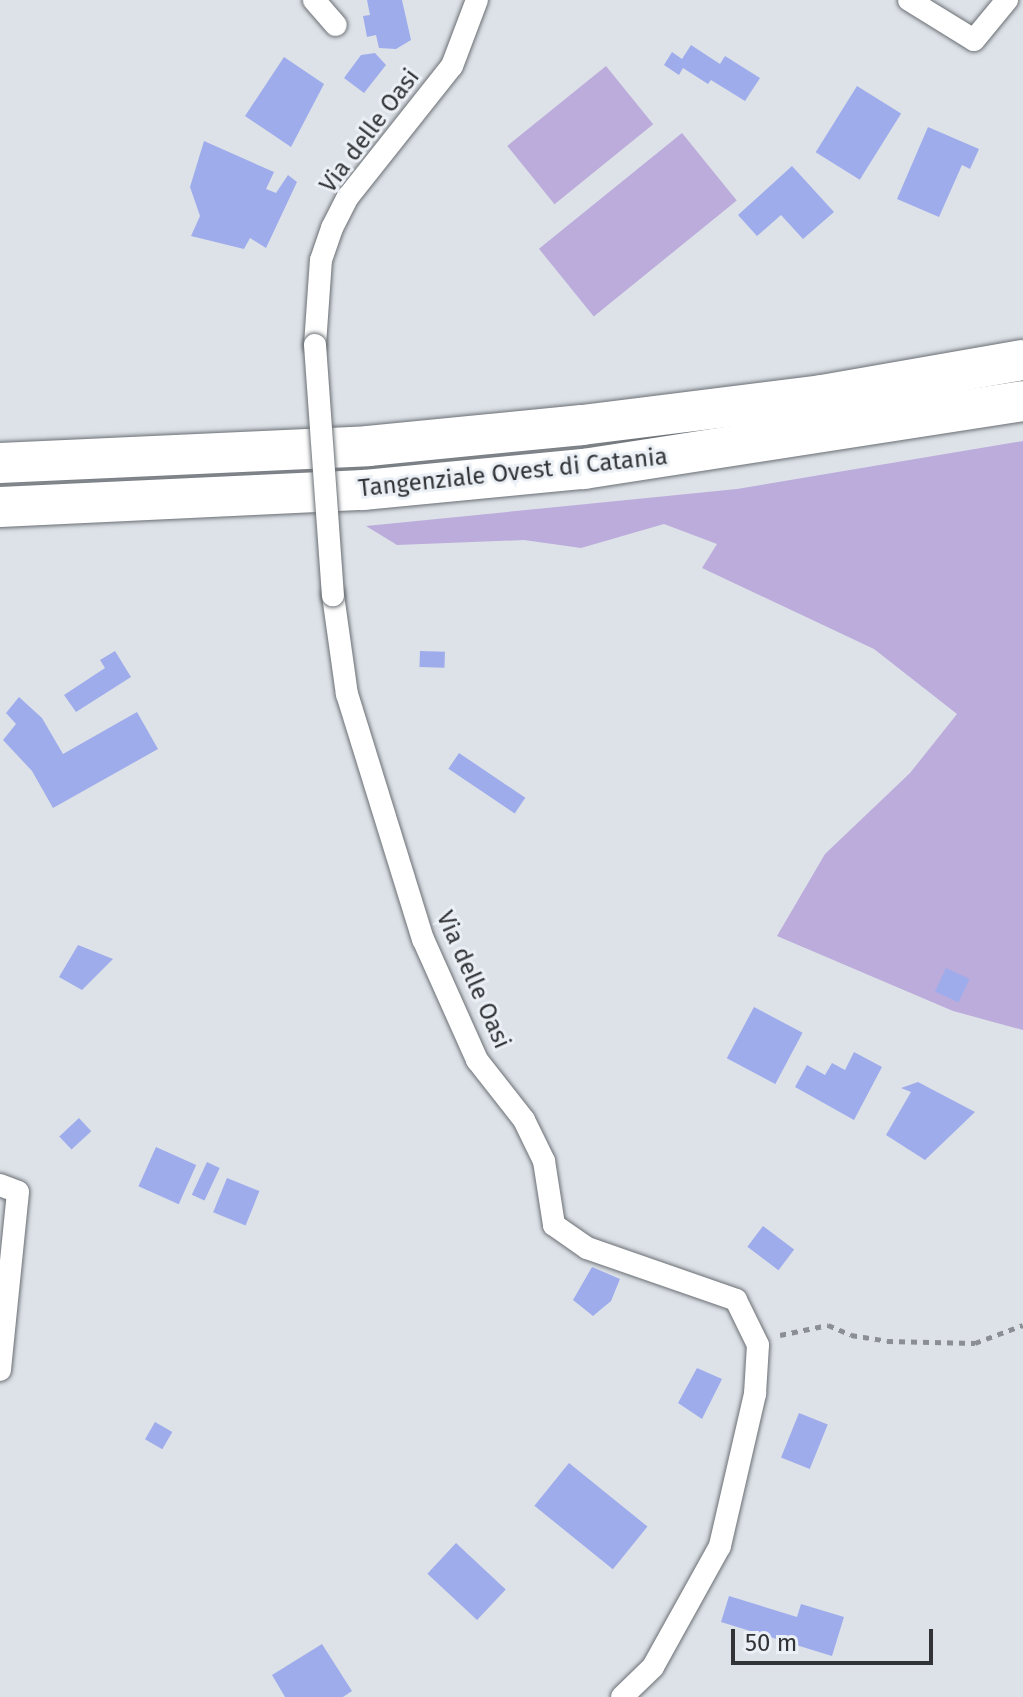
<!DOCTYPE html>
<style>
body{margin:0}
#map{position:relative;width:1023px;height:1697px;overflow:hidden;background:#dde2e8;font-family:"Fira Sans",sans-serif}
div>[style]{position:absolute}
.green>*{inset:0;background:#bcacdc;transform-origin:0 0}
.building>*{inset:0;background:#9eacec;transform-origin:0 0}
.path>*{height:5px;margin-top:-2.5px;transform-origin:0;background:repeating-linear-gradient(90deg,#8b8f93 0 6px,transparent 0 12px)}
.roads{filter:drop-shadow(0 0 2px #6a6f74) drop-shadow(0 0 2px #6a6f74)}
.street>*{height:22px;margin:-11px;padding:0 11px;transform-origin:11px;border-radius:11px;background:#fff}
.highway>*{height:40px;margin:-20px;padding:0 20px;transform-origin:20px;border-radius:20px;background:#fff}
.bridges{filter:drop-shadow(0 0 2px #6a6f74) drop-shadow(0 0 2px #6a6f74)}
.street-bridge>*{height:22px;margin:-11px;padding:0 11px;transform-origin:11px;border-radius:11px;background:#fff}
span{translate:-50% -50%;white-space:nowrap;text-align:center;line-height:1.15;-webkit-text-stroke:6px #eaf0f5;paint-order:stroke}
.street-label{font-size:24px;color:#313336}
.scale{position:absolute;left:731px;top:1629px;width:202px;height:36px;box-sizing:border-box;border:4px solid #313336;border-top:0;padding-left:10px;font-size:24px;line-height:28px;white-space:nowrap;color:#313336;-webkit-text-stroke:6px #eaf0f5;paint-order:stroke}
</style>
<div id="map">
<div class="green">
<div style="left:606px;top:66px;width:75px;height:127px;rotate:51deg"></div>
<div style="left:682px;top:133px;width:87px;height:184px;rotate:51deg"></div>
<div style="clip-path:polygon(1023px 441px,1023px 1030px,953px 1011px,777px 936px,825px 854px,910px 773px,957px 714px,874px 649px,702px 568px,717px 544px,664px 524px,581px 548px,524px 540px,397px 545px,366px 526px,737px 489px)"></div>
</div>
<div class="building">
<div style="clip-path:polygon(367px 0,402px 0,411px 40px,396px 49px,379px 48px,376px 35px,367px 37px,363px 16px,370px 15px)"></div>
<div style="clip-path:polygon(691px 45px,720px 64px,725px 56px,760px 78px,745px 101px,711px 80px,708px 84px,683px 68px,679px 75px,664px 65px,672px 52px,682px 59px)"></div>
<div style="clip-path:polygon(375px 53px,386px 65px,364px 93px,344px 78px,361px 55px)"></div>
<div style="clip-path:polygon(284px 57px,324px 84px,291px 147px,245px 116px)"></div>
<div style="left:857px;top:86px;width:52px;height:78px;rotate:32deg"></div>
<div style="clip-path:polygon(928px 127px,979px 149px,970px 169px,962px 165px,939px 217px,897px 199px)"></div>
<div style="clip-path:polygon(204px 141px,274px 172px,266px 189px,276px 193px,288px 175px,297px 182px,266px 248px,250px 238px,244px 249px,191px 236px,200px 216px,190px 187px)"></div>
<div style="clip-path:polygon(792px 166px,834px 212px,803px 239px,781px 215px,757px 236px,738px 215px)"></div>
<div style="clip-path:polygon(115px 651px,131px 677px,76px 712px,64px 695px,105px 668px,100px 660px)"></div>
<div style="left:420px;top:651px;width:25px;height:16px;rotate:2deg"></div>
<div style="clip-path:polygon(19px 697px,42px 718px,63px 754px,137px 712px,158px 749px,53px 808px,32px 771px,3px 740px,16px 724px,6px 713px)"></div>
<div style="left:459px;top:753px;width:80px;height:19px;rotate:34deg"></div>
<div style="clip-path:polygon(78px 945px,113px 959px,82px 990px,59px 977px)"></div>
<div style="left:946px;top:968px;width:26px;height:26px;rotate:25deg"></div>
<div style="left:754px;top:1007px;width:55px;height:58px;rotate:28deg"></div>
<div style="clip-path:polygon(854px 1052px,882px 1067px,854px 1120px,795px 1087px,807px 1065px,825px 1075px,832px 1063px,845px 1070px)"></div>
<div style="clip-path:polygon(918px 1082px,975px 1112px,925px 1160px,886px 1135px,911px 1092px,901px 1088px)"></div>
<div style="left:79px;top:1118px;width:18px;height:27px;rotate:47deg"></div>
<div style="left:156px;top:1147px;width:44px;height:43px;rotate:24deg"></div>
<div style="left:207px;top:1162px;width:14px;height:36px;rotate:25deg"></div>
<div style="left:227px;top:1178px;width:35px;height:37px;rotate:22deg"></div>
<div style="left:763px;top:1226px;width:39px;height:26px;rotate:37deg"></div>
<div style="clip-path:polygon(592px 1267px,620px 1279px,611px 1301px,593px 1316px,573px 1300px)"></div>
<div style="clip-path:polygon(697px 1368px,722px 1379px,702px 1419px,678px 1403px)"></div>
<div style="left:799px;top:1413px;width:31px;height:48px;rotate:22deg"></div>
<div style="left:155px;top:1422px;width:20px;height:20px;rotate:30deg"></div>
<div style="left:569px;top:1463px;width:101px;height:55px;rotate:39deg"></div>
<div style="left:456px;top:1543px;width:68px;height:42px;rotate:43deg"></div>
<div style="clip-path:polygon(729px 1596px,797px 1617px,801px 1604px,844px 1617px,832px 1656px,721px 1622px)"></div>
<div style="clip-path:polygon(322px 1644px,352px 1691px,343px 1697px,285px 1697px,272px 1675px)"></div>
</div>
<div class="path">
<div style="left:780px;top:1335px;width:49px;rotate:-11.8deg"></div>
<div style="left:828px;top:1325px;width:25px;rotate:23deg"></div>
<div style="left:851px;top:1335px;width:36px;rotate:9deg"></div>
<div style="left:887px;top:1341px;width:88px;rotate:1.3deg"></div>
<div style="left:975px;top:1343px;width:51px;rotate:-20.6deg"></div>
</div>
<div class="roads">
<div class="street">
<div style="left:314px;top:0;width:33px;rotate:49deg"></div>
<div style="left:909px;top:0;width:76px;rotate:31.6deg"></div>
<div style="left:974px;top:40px;width:52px;rotate:-50.5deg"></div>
<div style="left:315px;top:345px;width:85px;rotate:-86deg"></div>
<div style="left:321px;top:260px;width:34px;rotate:-71deg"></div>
<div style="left:332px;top:228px;width:35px;rotate:-63deg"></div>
<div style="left:348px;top:197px;width:167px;rotate:-51.6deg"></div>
<div style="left:452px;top:66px;width:71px;rotate:-69.3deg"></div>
<div style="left:333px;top:595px;width:100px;rotate:82deg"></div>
<div style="left:347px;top:694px;width:257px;rotate:72.8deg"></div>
<div style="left:423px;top:939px;width:133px;rotate:65.9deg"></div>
<div style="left:477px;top:1060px;width:76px;rotate:51.9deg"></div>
<div style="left:524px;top:1120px;width:46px;rotate:64deg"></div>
<div style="left:544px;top:1161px;width:65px;rotate:81.1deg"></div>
<div style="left:554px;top:1225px;width:40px;rotate:34.9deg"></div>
<div style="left:587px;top:1248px;width:158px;rotate:19.2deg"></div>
<div style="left:736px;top:1300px;width:50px;rotate:63.9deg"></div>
<div style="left:758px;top:1345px;width:49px;rotate:93.5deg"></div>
<div style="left:755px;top:1394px;width:156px;rotate:103deg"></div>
<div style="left:720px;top:1546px;width:138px;rotate:119deg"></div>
<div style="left:653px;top:1667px;width:43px;rotate:135.9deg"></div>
<div style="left:0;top:1185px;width:19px;rotate:21deg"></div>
<div style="left:18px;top:1192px;width:179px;rotate:95.8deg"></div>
</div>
<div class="highway">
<div style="left:0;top:463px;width:368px;rotate:-2.6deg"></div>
<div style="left:368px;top:446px;width:215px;rotate:-5.6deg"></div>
<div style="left:582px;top:425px;width:242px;rotate:-7.1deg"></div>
<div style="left:822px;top:395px;width:204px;rotate:-9.9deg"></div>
<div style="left:0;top:507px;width:364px;rotate:-2.7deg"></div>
<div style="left:364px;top:490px;width:221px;rotate:-5.5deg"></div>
<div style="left:584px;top:469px;width:444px;rotate:-8.8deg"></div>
</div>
</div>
<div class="bridges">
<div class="street-bridge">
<div style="left:315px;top:345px;width:251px;rotate:85.9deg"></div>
</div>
</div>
<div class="street-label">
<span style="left:370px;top:131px;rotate:-53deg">Via delle Oasi</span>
<span style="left:513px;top:473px;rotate:-6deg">Tangenziale Ovest di Catania</span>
<span style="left:473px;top:980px;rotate:66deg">Via delle Oasi</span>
</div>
<div class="scale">50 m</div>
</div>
